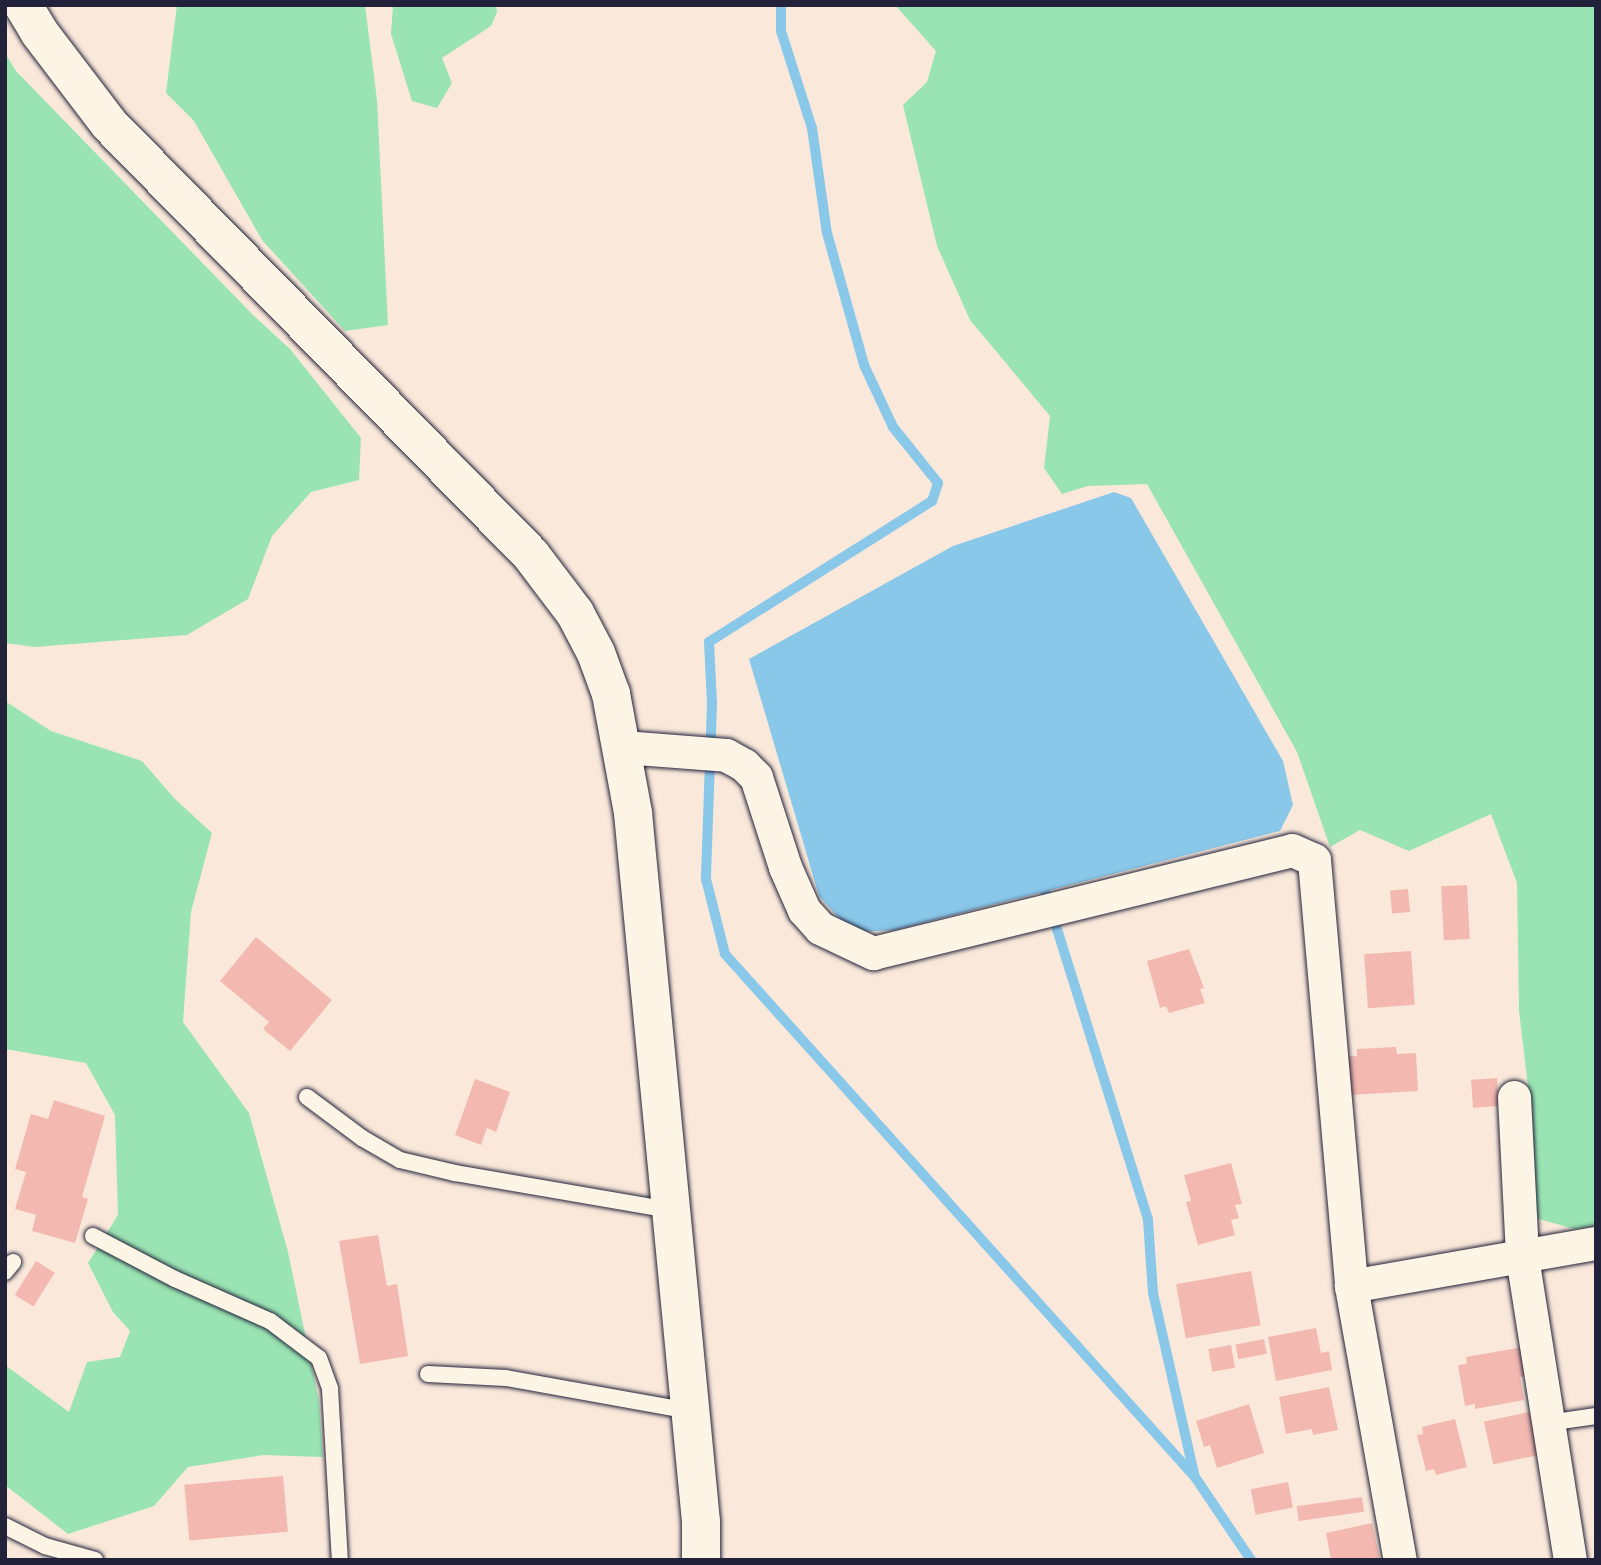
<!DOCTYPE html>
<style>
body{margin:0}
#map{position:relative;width:1601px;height:1565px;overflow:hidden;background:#fae9da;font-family:Caveat,sans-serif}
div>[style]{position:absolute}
.green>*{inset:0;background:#9ae4b3}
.water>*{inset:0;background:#8ac8ea}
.stream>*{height:10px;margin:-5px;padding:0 5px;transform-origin:5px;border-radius:5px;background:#8ac8ea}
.building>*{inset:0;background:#f3b8af;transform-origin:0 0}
.roads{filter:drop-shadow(0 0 2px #22223b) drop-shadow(0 0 2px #22223b)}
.lane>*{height:16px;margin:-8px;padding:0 8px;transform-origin:8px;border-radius:8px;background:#fcf5e5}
.street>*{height:33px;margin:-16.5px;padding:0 16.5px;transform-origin:16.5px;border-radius:16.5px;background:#fcf5e5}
.secondary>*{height:38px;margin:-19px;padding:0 19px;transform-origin:19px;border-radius:19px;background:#fcf5e5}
span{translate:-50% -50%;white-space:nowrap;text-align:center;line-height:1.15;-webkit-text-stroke:7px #fcf5e5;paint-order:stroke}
.frame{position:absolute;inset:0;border:7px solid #22223b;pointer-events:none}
</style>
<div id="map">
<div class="green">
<div style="clip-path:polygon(177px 5px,365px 5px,377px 100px,388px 325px,345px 331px,262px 240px,194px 121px,166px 93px)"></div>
<div style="clip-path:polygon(393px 5px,496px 5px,497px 12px,491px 26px,442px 58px,452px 83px,437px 108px,412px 101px,391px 34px)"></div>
<div style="clip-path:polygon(895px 5px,1596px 5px,1596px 1226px,1574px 1229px,1532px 1217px,1529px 1095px,1519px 1011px,1517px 883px,1491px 814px,1409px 851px,1360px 830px,1330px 847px,1297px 752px,1147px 484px,1088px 486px,1062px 494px,1044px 468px,1050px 416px,970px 320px,937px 246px,903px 105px,927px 82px,936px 51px)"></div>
<div style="clip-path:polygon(5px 53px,16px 71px,254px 316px,290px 349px,361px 438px,359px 480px,311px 492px,272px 536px,248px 599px,187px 635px,35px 647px,5px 643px)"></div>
<div style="clip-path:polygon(5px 701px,51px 731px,142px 761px,175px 799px,212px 833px,191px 912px,183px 1022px,249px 1113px,288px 1252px,319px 1401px,323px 1457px,264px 1455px,188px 1467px,154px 1506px,68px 1534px,5px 1485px,5px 1365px,69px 1412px,87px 1362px,120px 1357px,130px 1331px,113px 1312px,88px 1263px,118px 1215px,115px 1115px,86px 1063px,5px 1049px)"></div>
</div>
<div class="water">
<div style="clip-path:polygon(1114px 492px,1131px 498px,1283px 761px,1293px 805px,1280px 831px,895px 930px,859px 932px,837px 916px,819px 896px,749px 659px,953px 546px)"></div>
</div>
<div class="stream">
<div style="left:781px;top:5px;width:26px;rotate:90deg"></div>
<div style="left:781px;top:31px;width:102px;rotate:72.3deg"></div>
<div style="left:812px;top:128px;width:106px;rotate:81.9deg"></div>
<div style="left:827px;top:233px;width:137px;rotate:74.3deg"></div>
<div style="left:864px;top:365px;width:68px;rotate:64.9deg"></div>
<div style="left:893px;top:427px;width:72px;rotate:51.2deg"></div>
<div style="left:938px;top:483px;width:19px;rotate:108deg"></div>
<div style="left:932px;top:501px;width:264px;rotate:147.7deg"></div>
<div style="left:709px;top:642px;width:62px;rotate:87.2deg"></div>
<div style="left:712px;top:704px;width:175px;rotate:92deg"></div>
<div style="left:706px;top:879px;width:77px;rotate:75.8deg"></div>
<div style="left:725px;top:954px;width:703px;rotate:48.06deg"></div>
<div style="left:1195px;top:1477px;width:100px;rotate:56deg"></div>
<div style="left:1041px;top:878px;width:358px;rotate:72.6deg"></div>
<div style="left:1148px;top:1220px;width:73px;rotate:86.1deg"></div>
<div style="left:1153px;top:1293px;width:186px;rotate:77.2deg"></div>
</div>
<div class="building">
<div style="left:1467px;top:885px;width:54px;height:26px;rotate:87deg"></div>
<div style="left:1408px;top:889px;width:23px;height:18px;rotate:85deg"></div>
<div style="clip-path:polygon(256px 937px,332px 1000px,290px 1051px,263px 1029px,269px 1022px,220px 981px)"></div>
<div style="clip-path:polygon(1189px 949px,1204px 988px,1200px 989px,1205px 1003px,1169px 1013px,1166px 1006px,1160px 1008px,1147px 961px)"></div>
<div style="left:1411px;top:951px;width:54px;height:47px;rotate:86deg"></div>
<div style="clip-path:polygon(1396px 1047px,1397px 1054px,1416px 1053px,1418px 1091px,1349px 1095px,1347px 1056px,1357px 1056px,1357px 1049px)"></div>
<div style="left:1497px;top:1078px;width:28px;height:26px;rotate:86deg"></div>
<div style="clip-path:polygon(475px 1079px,510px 1092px,496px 1132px,487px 1128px,481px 1145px,455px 1135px)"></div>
<div style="clip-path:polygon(54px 1100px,105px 1116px,82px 1197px,88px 1199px,75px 1243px,32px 1231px,36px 1215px,15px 1209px,26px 1172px,15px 1169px,31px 1114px,48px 1119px)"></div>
<div style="clip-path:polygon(1231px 1163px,1242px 1204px,1235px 1205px,1239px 1218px,1231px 1220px,1235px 1235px,1198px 1245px,1186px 1202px,1191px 1201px,1184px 1175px)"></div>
<div style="clip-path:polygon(378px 1235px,387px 1286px,397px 1284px,408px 1356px,360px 1364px,339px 1241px)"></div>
<div style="left:36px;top:1261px;width:22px;height:40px;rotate:32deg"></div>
<div style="left:1251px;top:1271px;width:55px;height:76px;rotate:80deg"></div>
<div style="clip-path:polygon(1316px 1328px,1321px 1353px,1329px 1351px,1332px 1370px,1276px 1381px,1268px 1337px)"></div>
<div style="left:1264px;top:1339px;width:15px;height:29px;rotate:79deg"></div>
<div style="left:1231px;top:1345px;width:23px;height:23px;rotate:80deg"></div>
<div style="clip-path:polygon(1523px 1347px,1528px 1376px,1520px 1377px,1524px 1400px,1475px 1409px,1475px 1404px,1465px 1406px,1458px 1365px,1467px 1364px,1466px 1357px)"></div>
<div style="clip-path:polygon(1329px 1387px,1338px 1430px,1313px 1435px,1312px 1429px,1286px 1434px,1279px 1397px)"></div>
<div style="clip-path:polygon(1249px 1404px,1264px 1453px,1217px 1468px,1210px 1445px,1204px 1447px,1196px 1421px)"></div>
<div style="left:1529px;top:1412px;width:44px;height:46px;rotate:78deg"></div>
<div style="clip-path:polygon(1455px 1419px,1467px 1467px,1436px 1475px,1434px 1469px,1426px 1471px,1417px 1435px,1423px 1434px,1422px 1427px)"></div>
<div style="left:283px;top:1476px;width:56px;height:99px;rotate:85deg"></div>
<div style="left:1288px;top:1482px;width:26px;height:38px;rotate:79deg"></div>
<div style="left:1362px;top:1497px;width:15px;height:66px;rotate:82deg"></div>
<div style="clip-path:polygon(1372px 1523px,1380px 1560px,1331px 1560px,1326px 1533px)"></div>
</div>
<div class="roads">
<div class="lane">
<div style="left:307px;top:1097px;width:69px;rotate:36.7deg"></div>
<div style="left:362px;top:1138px;width:44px;rotate:30.1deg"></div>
<div style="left:400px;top:1160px;width:57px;rotate:13.3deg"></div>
<div style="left:455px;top:1173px;width:218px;rotate:9.8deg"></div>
<div style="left:93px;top:1236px;width:93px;rotate:27.7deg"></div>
<div style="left:175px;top:1279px;width:104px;rotate:23.9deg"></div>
<div style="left:270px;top:1321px;width:61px;rotate:37.1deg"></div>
<div style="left:319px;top:1358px;width:33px;rotate:70deg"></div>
<div style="left:330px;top:1389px;width:171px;rotate:86.7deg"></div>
<div style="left:5px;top:1272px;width:13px;rotate:-51deg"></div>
<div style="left:428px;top:1374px;width:78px;rotate:2.9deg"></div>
<div style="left:506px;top:1378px;width:186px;rotate:10.2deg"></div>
<div style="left:1548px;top:1423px;width:49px;rotate:-8.3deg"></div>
<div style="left:5px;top:1526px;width:45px;rotate:26.6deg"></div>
<div style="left:45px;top:1546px;width:52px;rotate:15.6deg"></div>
</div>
<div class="street">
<div style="left:623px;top:747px;width:103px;rotate:4.4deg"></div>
<div style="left:726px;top:755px;width:21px;rotate:29deg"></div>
<div style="left:744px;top:765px;width:17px;rotate:45deg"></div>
<div style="left:756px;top:777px;width:95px;rotate:72.1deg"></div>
<div style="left:785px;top:867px;width:47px;rotate:66.2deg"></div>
<div style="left:804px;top:910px;width:24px;rotate:48deg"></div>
<div style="left:820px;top:928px;width:59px;rotate:25.3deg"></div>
<div style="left:873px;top:953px;width:431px;rotate:-13.8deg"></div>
<div style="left:1292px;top:850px;width:24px;rotate:24deg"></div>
<div style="left:1314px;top:860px;width:428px;rotate:85deg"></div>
<div style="left:1351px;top:1286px;width:278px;rotate:79.9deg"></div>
<div style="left:1514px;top:1097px;width:160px;rotate:87.1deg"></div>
<div style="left:1522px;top:1257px;width:307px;rotate:81deg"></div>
<div style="left:1351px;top:1286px;width:249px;rotate:-10deg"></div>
</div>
<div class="secondary">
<div style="left:23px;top:5px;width:31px;rotate:59deg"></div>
<div style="left:39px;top:32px;width:116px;rotate:52.7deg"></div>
<div style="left:109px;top:124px;width:603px;rotate:45.6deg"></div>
<div style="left:531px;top:555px;width:73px;rotate:52.8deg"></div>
<div style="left:575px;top:613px;width:45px;rotate:62.3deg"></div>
<div style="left:596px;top:653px;width:44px;rotate:69.9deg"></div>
<div style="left:611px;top:694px;width:121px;rotate:79.5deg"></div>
<div style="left:633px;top:813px;width:712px;rotate:84.52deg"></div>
<div style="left:701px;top:1522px;width:38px;rotate:90deg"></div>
</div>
</div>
<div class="frame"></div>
</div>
